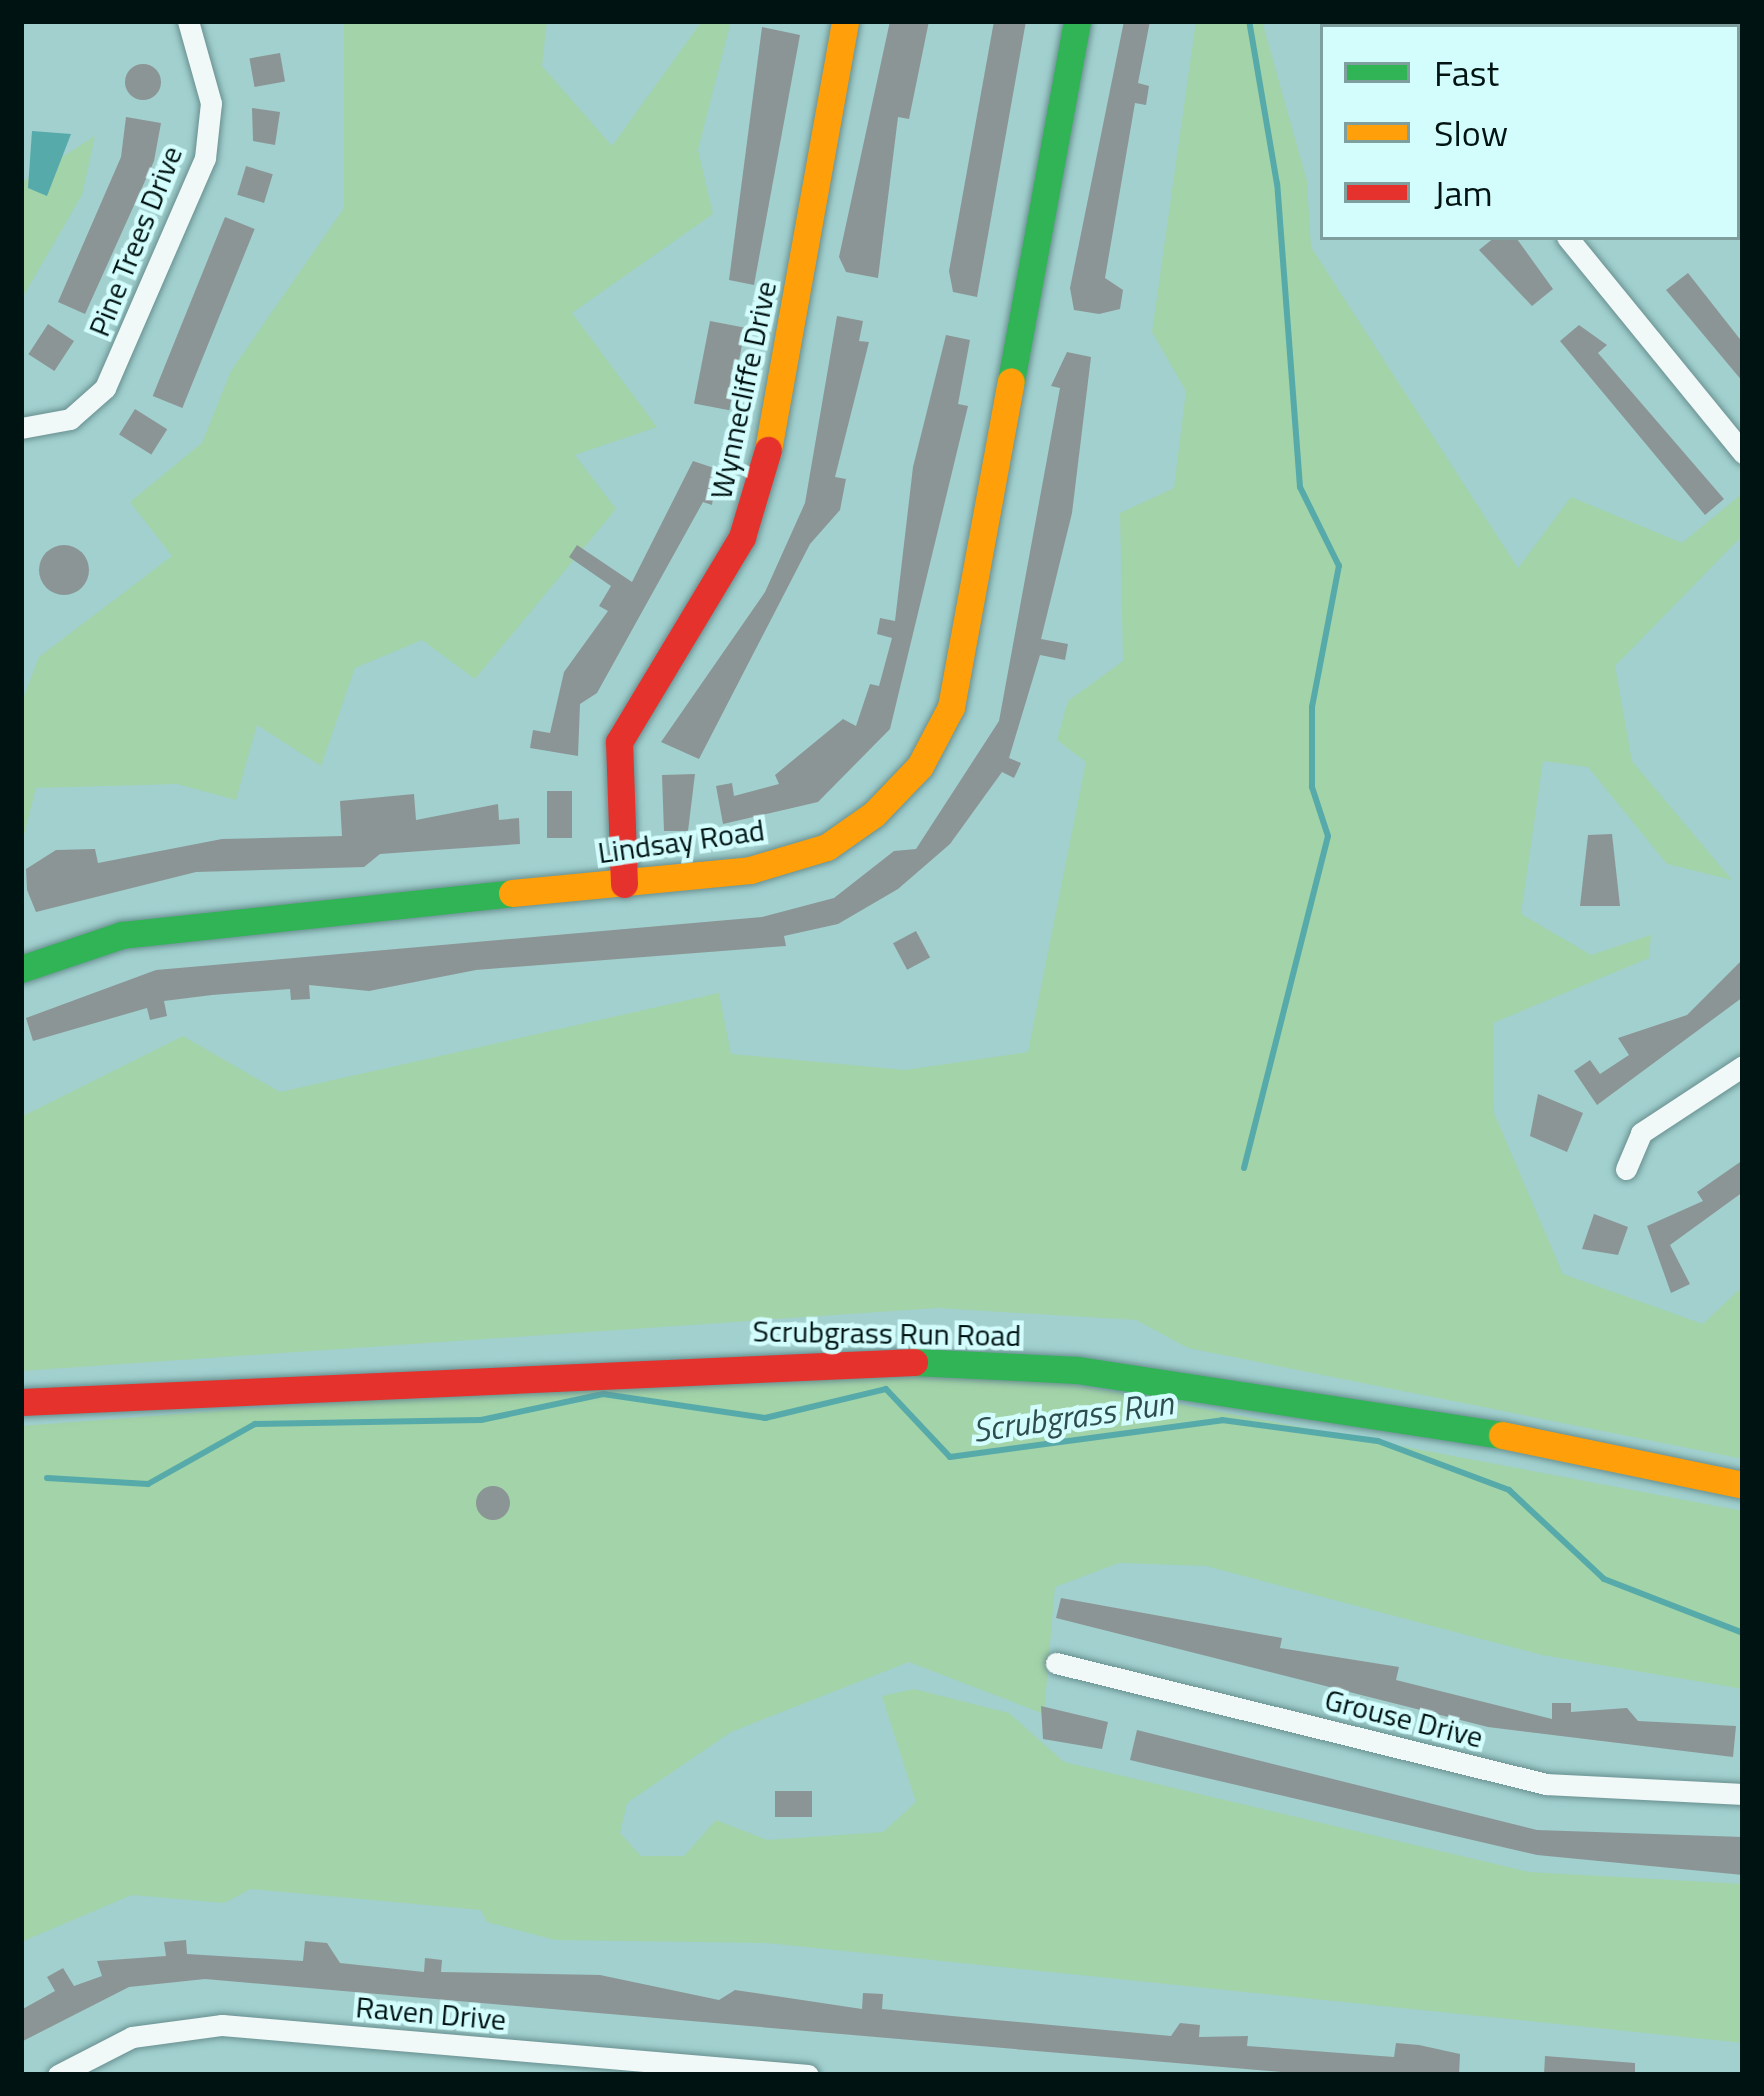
<!DOCTYPE html>
<style>
body{margin:0}
#map{position:relative;width:1764px;height:2096px;overflow:hidden;background:#a1d0cf;font-family:"Titillium Web",sans-serif}
div>[style]{position:absolute}
.green>*{inset:0;background:#a3d3a8}
.water>*{inset:0;background:#57aaaa}
.stream>*{height:6px;margin:-3px;padding:0 3px;transform-origin:3px;border-radius:3px;background:#57aaaa}
.building>*{inset:0;background:#8c9595;transform-origin:0 0}
.round{border-radius:50%}
.roads{filter:drop-shadow(0 0 3px #688f8f) drop-shadow(0 0 3px #688f8f)}
.street>*{height:21px;margin:-10.5px;padding:0 10.5px;transform-origin:10.5px;border-radius:10.5px;background:#f1f8f8}
.fast>*{height:27px;margin:-13.5px;padding:0 13.5px;transform-origin:13.5px;border-radius:13.5px;background:#30b455}
.slow>*{height:27px;margin:-13.5px;padding:0 13.5px;transform-origin:13.5px;border-radius:13.5px;background:#ff9f0a}
.jam>*{height:27px;margin:-13.5px;padding:0 13.5px;transform-origin:13.5px;border-radius:13.5px;background:#e5322d}
span{translate:-50% -50%;white-space:nowrap;text-align:center;line-height:1.15;-webkit-text-stroke:9px #d3fcfc;paint-order:stroke}
.street-label{font-size:30px;color:#001313}
.water-label{font-size:33px;color:#2f4d4d;font-style:italic}
.frame{position:absolute;inset:0;border:24px solid #001313;pointer-events:none}
.legend{position:absolute;left:1320px;top:24px;width:420px;height:216px;box-sizing:border-box;background:#d3fcfc;border:3px solid #7f9f9f;margin:0;padding:15px 21px;list-style:none;font-size:36px;color:#001313}
.legend li{display:flex;align-items:center;gap:24px;height:60px}
.legend b{width:60px;border:3px solid #7f9f9f}
</style>
<div id="map">
<div class="green">
<div style="clip-path:polygon(344px 21px,547px 21px,542px 66px,612px 146px,702px 21px,731px 21px,698px 150px,713px 214px,572px 313px,657px 427px,575px 455px,616px 509px,475px 679px,422px 640px,355px 668px,321px 766px,257px 725px,236px 800px,177px 784px,36px 788px,21px 847px,21px 704px,39px 657px,172px 556px,130px 502px,202px 443px,231px 371px,344px 208px)"></div>
<div style="clip-path:polygon(1196px 21px,1262px 21px,1307px 181px,1311px 247px,1518px 568px,1571px 497px,1682px 543px,1743px 493px,1743px 535px,1615px 666px,1632px 761px,1732px 880px,1667px 864px,1588px 767px,1543px 761px,1521px 914px,1591px 955px,1651px 935px,1649px 958px,1493px 1023px,1494px 1113px,1563px 1274px,1703px 1324px,1743px 1286px,1743px 1459px,1188px 1348px,1136px 1320px,937px 1308px,21px 1371px,21px 1117px,183px 1036px,280px 1092px,719px 993px,731px 1054px,905px 1070px,1028px 1052px,1086px 762px,1057px 740px,1068px 701px,1123px 661px,1120px 513px,1174px 488px,1186px 391px,1152px 332px)"></div>
<div style="clip-path:polygon(95px 136px,82px 195px,21px 300px,21px 183px)"></div>
<div style="clip-path:polygon(1015px 1373px,1743px 1511px,1743px 1689px,1542px 1655px,1206px 1566px,1119px 1563px,1055px 1587px,1044px 1714px,909px 1662px,731px 1732px,627px 1803px,620px 1833px,641px 1856px,684px 1856px,716px 1820px,767px 1840px,883px 1832px,916px 1802px,882px 1696px,914px 1689px,1009px 1713px,1064px 1762px,1529px 1872px,1743px 1884px,1743px 2043px,766px 1943px,555px 1940px,487px 1922px,481px 1910px,251px 1889px,224px 1903px,132px 1895px,21px 1942px,21px 1426px,690px 1375px)"></div>
</div>
<div class="water">
<div style="clip-path:polygon(32px 131px,71px 134px,47px 196px,28px 188px)"></div>
</div>
<div class="stream">
<div style="left:1244px;top:1168px;width:342px;rotate:-75.8deg"></div>
<div style="left:1328px;top:836px;width:52px;rotate:-108.1deg"></div>
<div style="left:1312px;top:787px;width:80px;rotate:-90deg"></div>
<div style="left:1312px;top:707px;width:144px;rotate:-79.2deg"></div>
<div style="left:1339px;top:566px;width:88px;rotate:-116.3deg"></div>
<div style="left:1300px;top:487px;width:304px;rotate:-94.3deg"></div>
<div style="left:1277px;top:184px;width:165px;rotate:-99.7deg"></div>
<div style="left:47px;top:1478px;width:101px;rotate:3.4deg"></div>
<div style="left:148px;top:1484px;width:123px;rotate:-29.3deg"></div>
<div style="left:255px;top:1424px;width:226px;rotate:-1deg"></div>
<div style="left:481px;top:1420px;width:125px;rotate:-12deg"></div>
<div style="left:603px;top:1394px;width:164px;rotate:8.4deg"></div>
<div style="left:765px;top:1418px;width:124px;rotate:-13.5deg"></div>
<div style="left:886px;top:1389px;width:93px;rotate:46.7deg"></div>
<div style="left:950px;top:1457px;width:275px;rotate:-7.7deg"></div>
<div style="left:1222px;top:1420px;width:157px;rotate:7.7deg"></div>
<div style="left:1378px;top:1441px;width:140px;rotate:20.5deg"></div>
<div style="left:1509px;top:1490px;width:130px;rotate:43.1deg"></div>
<div style="left:1604px;top:1579px;width:149px;rotate:21.2deg"></div>
</div>
<div class="building">
<div style="clip-path:polygon(890px 21px,929px 21px,909px 119px,898px 117px,878px 278px,846px 272px,839px 257px)"></div>
<div style="clip-path:polygon(994px 21px,1026px 21px,977px 297px,953px 292px,949px 271px)"></div>
<div style="clip-path:polygon(1124px 21px,1150px 21px,1138px 83px,1149px 86px,1146px 105px,1135px 103px,1105px 278px,1123px 290px,1120px 309px,1099px 314px,1074px 310px,1070px 288px)"></div>
<div style="clip-path:polygon(762px 27px,800px 35px,754px 285px,729px 280px)"></div>
<div style="left:280px;top:53px;width:29px;height:31px;rotate:80deg"></div>
<div class="round" style="left:125px;top:64px;width:36px;height:36px"></div>
<div style="clip-path:polygon(252px 108px,280px 112px,275px 145px,253px 141px)"></div>
<div style="clip-path:polygon(126px 117px,161px 123px,154px 161px,85px 314px,58px 302px,121px 157px)"></div>
<div style="left:246px;top:166px;width:28px;height:30px;rotate:17deg"></div>
<div style="left:225px;top:217px;width:32px;height:193px;rotate:22deg"></div>
<div style="clip-path:polygon(1495px 237px,1517px 239px,1553px 289px,1532px 306px,1479px 250px)"></div>
<div style="clip-path:polygon(1688px 273px,1743px 343px,1743px 382px,1666px 290px)"></div>
<div style="clip-path:polygon(837px 316px,863px 321px,859px 341px,869px 342px,835px 477px,846px 479px,840px 510px,810px 544px,699px 759px,661px 742px,765px 592px,805px 503px)"></div>
<div style="left:710px;top:321px;width:36px;height:84px;rotate:11deg"></div>
<div style="left:48px;top:324px;width:31px;height:36px;rotate:33deg"></div>
<div style="clip-path:polygon(1579px 325px,1607px 345px,1598px 353px,1724px 499px,1705px 515px,1560px 341px)"></div>
<div style="clip-path:polygon(946px 335px,970px 340px,958px 404px,968px 406px,890px 729px,818px 802px,723px 824px,716px 786px,732px 783px,734px 796px,779px 784px,775px 775px,843px 719px,856px 726px,870px 684px,879px 686px,892px 638px,877px 634px,880px 618px,895px 621px,913px 467px)"></div>
<div style="clip-path:polygon(1067px 352px,1091px 357px,1072px 513px,1041px 639px,1068px 644px,1065px 660px,1040px 655px,1009px 758px,1021px 763px,1014px 778px,1002px 772px,950px 844px,898px 889px,838px 924px,784px 936px,786px 946px,476px 970px,369px 991px,309px 985px,310px 999px,291px 1000px,290px 989px,212px 995px,164px 1001px,167px 1016px,150px 1020px,147px 1008px,33px 1041px,26px 1018px,156px 970px,762px 917px,834px 898px,894px 851px,916px 849px,999px 721px,1060px 388px,1051px 386px)"></div>
<div style="left:135px;top:409px;width:38px;height:30px;rotate:32deg"></div>
<div style="clip-path:polygon(693px 461px,717px 469px,712px 505px,703px 502px,597px 693px,580px 704px,578px 756px,530px 748px,533px 730px,550px 733px,564px 672px,608px 611px,599px 606px,611px 586px,569px 557px,577px 545px,632px 582px)"></div>
<div class="round" style="left:39px;top:545px;width:50px;height:50px"></div>
<div style="clip-path:polygon(695px 774px,688px 831px,664px 831px,662px 775px)"></div>
<div style="left:547px;top:791px;width:25px;height:47px"></div>
<div style="clip-path:polygon(414px 794px,416px 820px,498px 804px,499px 820px,519px 818px,520px 844px,380px 854px,364px 867px,196px 872px,36px 912px,27px 890px,26px 869px,56px 850px,95px 849px,98px 863px,222px 839px,342px 836px,340px 801px)"></div>
<div style="clip-path:polygon(1612px 834px,1620px 906px,1580px 906px,1588px 835px)"></div>
<div style="left:916px;top:931px;width:30px;height:26px;rotate:62deg"></div>
<div style="clip-path:polygon(1743px 959px,1743px 997px,1597px 1105px,1574px 1071px,1590px 1060px,1600px 1074px,1629px 1055px,1618px 1038px,1687px 1015px)"></div>
<div style="clip-path:polygon(1538px 1094px,1583px 1113px,1567px 1152px,1530px 1136px)"></div>
<div style="clip-path:polygon(1743px 1160px,1743px 1192px,1670px 1245px,1690px 1284px,1671px 1293px,1647px 1226px,1703px 1201px,1697px 1192px)"></div>
<div style="clip-path:polygon(1594px 1214px,1628px 1227px,1618px 1255px,1582px 1249px)"></div>
<div class="round" style="left:476px;top:1486px;width:34px;height:34px"></div>
<div style="clip-path:polygon(1061px 1598px,1282px 1638px,1280px 1648px,1399px 1667px,1396px 1680px,1552px 1719px,1552px 1703px,1571px 1703px,1571px 1712px,1627px 1708px,1638px 1721px,1736px 1726px,1733px 1757px,1488px 1727px,1056px 1618px)"></div>
<div style="clip-path:polygon(1041px 1706px,1108px 1722px,1102px 1749px,1043px 1739px)"></div>
<div style="clip-path:polygon(1137px 1730px,1537px 1830px,1743px 1837px,1743px 1875px,1537px 1855px,1155px 1766px,1130px 1760px)"></div>
<div style="left:775px;top:1791px;width:37px;height:26px"></div>
<div style="clip-path:polygon(186px 1940px,187px 1954px,303px 1961px,305px 1941px,327px 1943px,340px 1963px,424px 1972px,425px 1958px,442px 1960px,441px 1972px,600px 1975px,719px 2000px,735px 1990px,862px 2009px,863px 1993px,883px 1994px,882px 2009px,952px 2016px,1171px 2036px,1180px 2023px,1200px 2025px,1199px 2037px,1248px 2036px,1247px 2046px,1394px 2057px,1396px 2043px,1419px 2045px,1460px 2054px,1459px 2075px,1315px 2075px,205px 1979px,129px 1987px,21px 2042px,21px 2010px,55px 1991px,47px 1977px,63px 1968px,74px 1986px,102px 1976px,97px 1961px,166px 1956px,164px 1942px)"></div>
<div style="clip-path:polygon(1545px 2056px,1635px 2063px,1635px 2075px,1544px 2075px)"></div>
</div>
<div class="roads">
<div class="street">
<div style="left:1419px;top:21px;width:6px;rotate:72deg"></div>
<div style="left:1738px;top:21px;width:7px;rotate:45deg"></div>
<div style="left:1567px;top:237px;width:279px;rotate:50.8deg"></div>
<div style="left:21px;top:428px;width:50px;rotate:-10.4deg"></div>
<div style="left:70px;top:419px;width:47px;rotate:-41.5deg"></div>
<div style="left:105px;top:388px;width:251px;rotate:-66.5deg"></div>
<div style="left:205px;top:158px;width:55px;rotate:-83.8deg"></div>
<div style="left:211px;top:103px;width:85px;rotate:-105.7deg"></div>
<div style="left:1626px;top:1169px;width:39px;rotate:-67deg"></div>
<div style="left:1641px;top:1133px;width:122px;rotate:-33.3deg"></div>
<div style="left:1056px;top:1663px;width:505px;rotate:13.87deg"></div>
<div style="left:1546px;top:1784px;width:197px;rotate:2.9deg"></div>
<div style="left:58px;top:2075px;width:83px;rotate:-27.2deg"></div>
<div style="left:132px;top:2037px;width:91px;rotate:-7.6deg"></div>
<div style="left:222px;top:2025px;width:588px;rotate:4.88deg"></div>
</div>
<div class="fast">
<div style="left:1011px;top:381px;width:366px;rotate:-79.6deg"></div>
<div style="left:21px;top:969px;width:107px;rotate:-18.6deg"></div>
<div style="left:122px;top:935px;width:392px;rotate:-6.1deg"></div>
<div style="left:914px;top:1362px;width:163px;rotate:2.8deg"></div>
<div style="left:1077px;top:1370px;width:430px;rotate:8.7deg"></div>
</div>
<div class="slow">
<div style="left:768px;top:450px;width:436px;rotate:-79.8deg"></div>
<div style="left:512px;top:893px;width:239px;rotate:-5.5deg"></div>
<div style="left:750px;top:870px;width:80px;rotate:-16.6deg"></div>
<div style="left:827px;top:847px;width:57px;rotate:-35.1deg"></div>
<div style="left:874px;top:814px;width:66px;rotate:-46.2deg"></div>
<div style="left:920px;top:766px;width:67px;rotate:-62.3deg"></div>
<div style="left:951px;top:707px;width:331px;rotate:-79.6deg"></div>
<div style="left:1502px;top:1435px;width:246px;rotate:11.7deg"></div>
</div>
<div class="jam">
<div style="left:624px;top:884px;width:142px;rotate:-92deg"></div>
<div style="left:619px;top:742px;width:239px;rotate:-59deg"></div>
<div style="left:742px;top:537px;width:91px;rotate:-73.4deg"></div>
<div style="left:21px;top:1402px;width:894px;rotate:-2.56deg"></div>
</div>
</div>
<div class="street-label">
<span style="left:135px;top:241px;rotate:-68deg">Pine Trees Drive</span>
<span style="left:743px;top:390px;rotate:-78deg">Wynnecliffe Drive</span>
<span style="left:681px;top:841px;rotate:-8deg">Lindsay Road</span>
<span style="left:887px;top:1333px;rotate:1deg">Scrubgrass Run Road</span>
<span style="left:1404px;top:1718px;rotate:14deg">Grouse Drive</span>
<span style="left:431px;top:2013px;rotate:5deg">Raven Drive</span>
</div>
<div class="water-label">
<span style="left:1073px;top:1417px;rotate:-8deg">Scrubgrass Run</span>
</div>
<div class="frame"></div>
<ul class="legend">
<li><b style="height:15px;background:#30b455"></b>Fast</li>
<li><b style="height:15px;background:#ff9f0a"></b>Slow</li>
<li><b style="height:15px;background:#e5322d"></b>Jam</li>
</ul>
</div>
